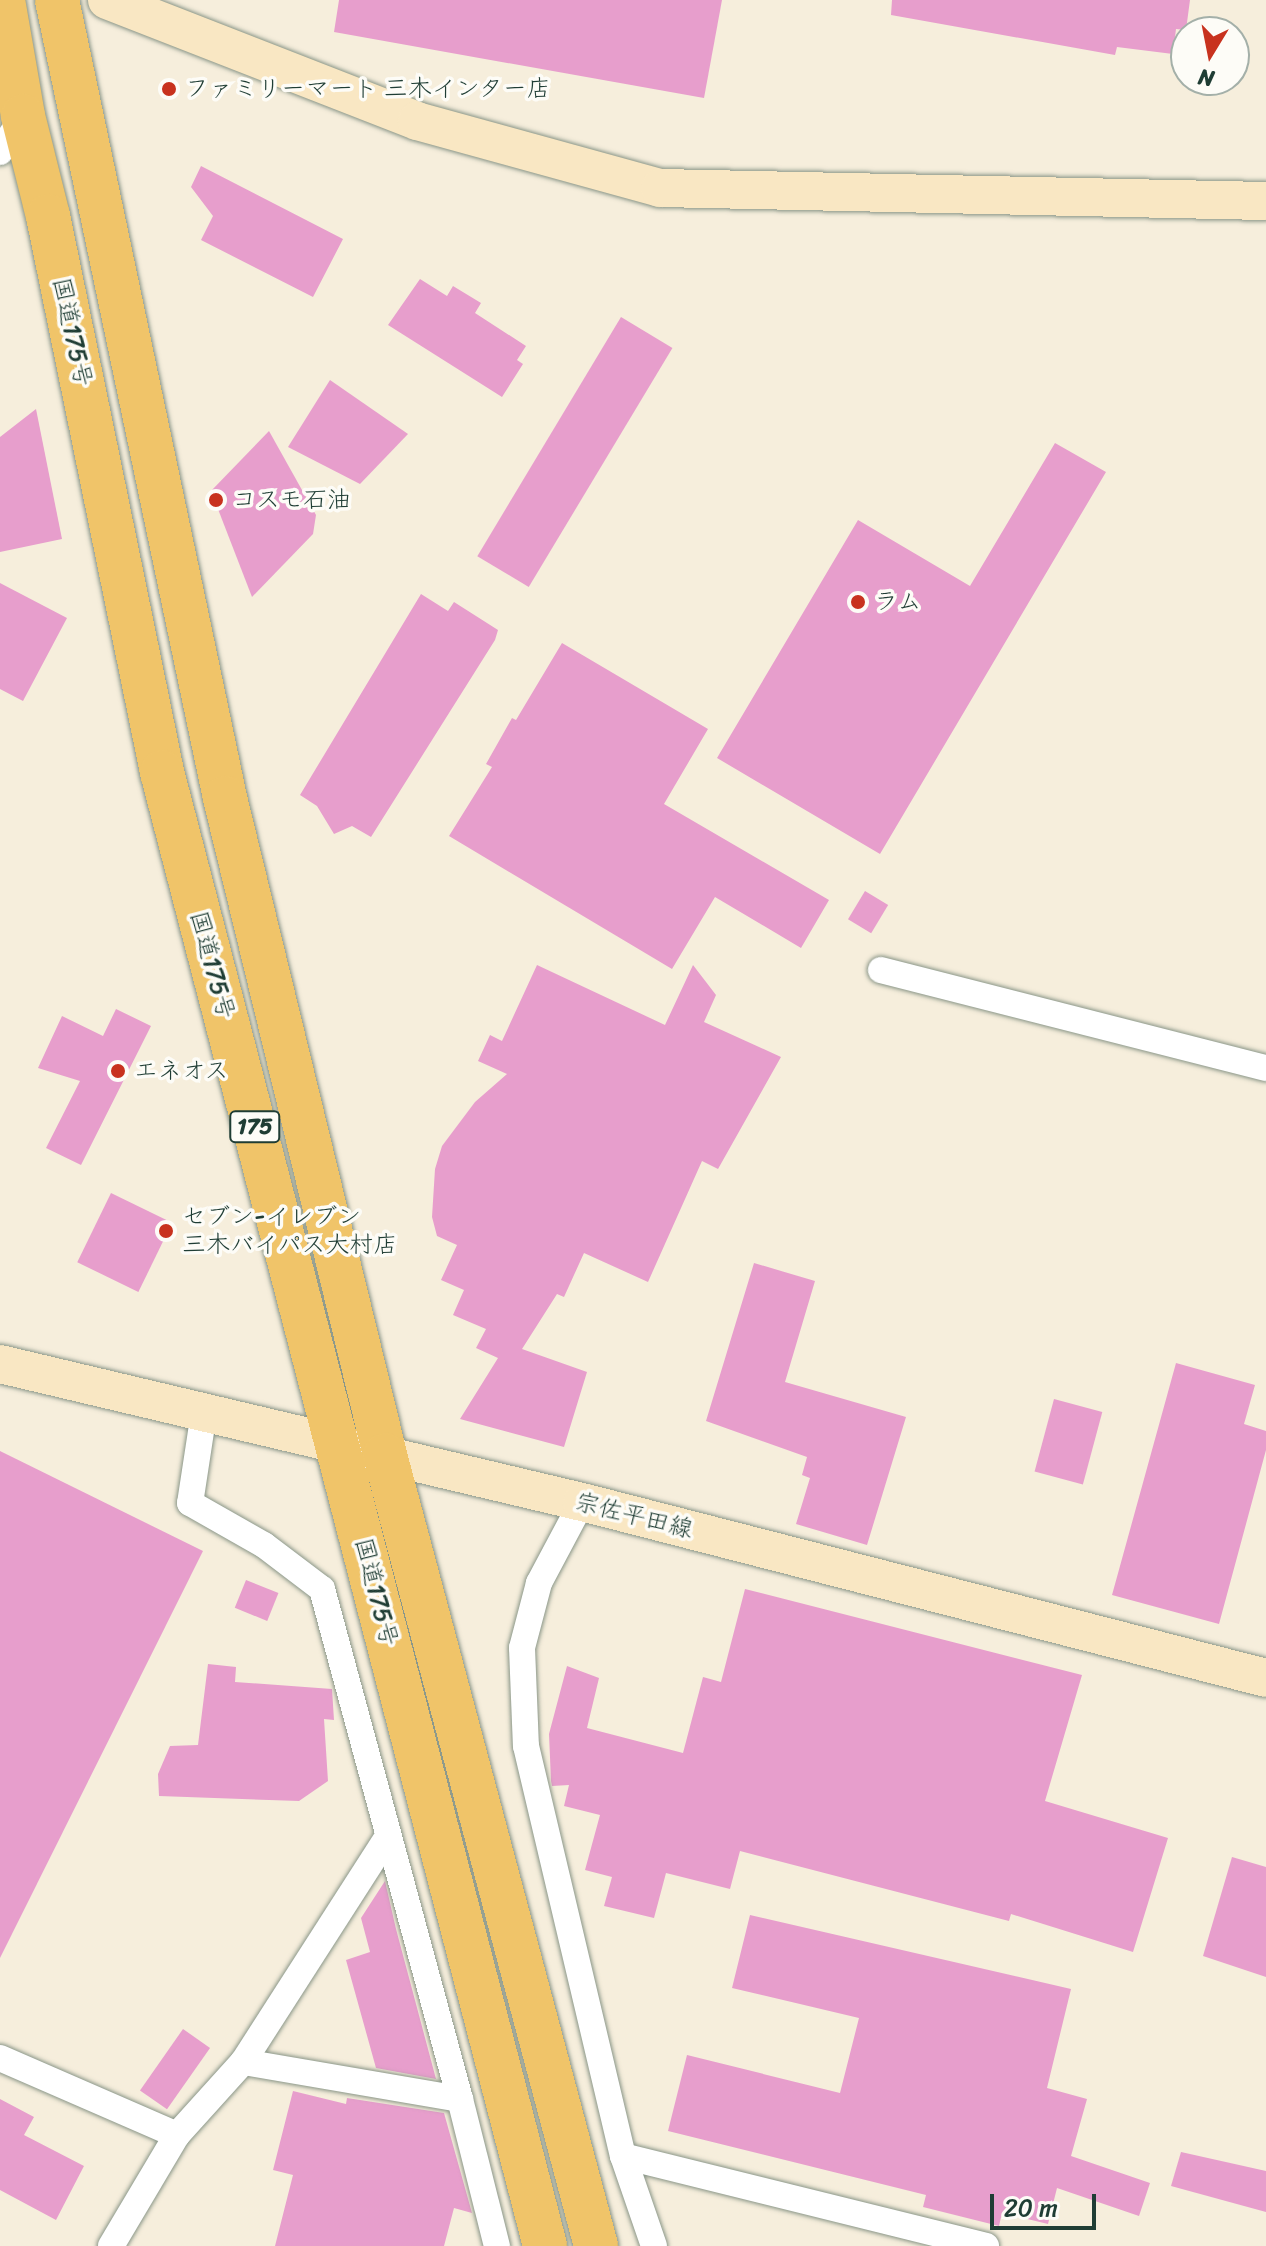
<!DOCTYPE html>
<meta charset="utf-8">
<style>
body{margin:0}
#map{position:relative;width:1266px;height:2246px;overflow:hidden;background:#f6eedc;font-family:Sriracha,"Klee One",sans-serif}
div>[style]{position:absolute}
.building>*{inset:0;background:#e79ecc;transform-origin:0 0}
.roads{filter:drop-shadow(0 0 2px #8a9688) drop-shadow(0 0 2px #8a9688)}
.street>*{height:26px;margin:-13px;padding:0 13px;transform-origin:13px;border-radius:13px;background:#fff}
.secondary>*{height:38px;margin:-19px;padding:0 19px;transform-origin:19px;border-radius:19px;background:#f9e7c3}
.highway>*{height:44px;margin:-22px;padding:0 22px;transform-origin:22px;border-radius:22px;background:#f0c469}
.dots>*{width:22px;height:22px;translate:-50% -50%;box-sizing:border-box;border:4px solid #fdfcf7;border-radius:50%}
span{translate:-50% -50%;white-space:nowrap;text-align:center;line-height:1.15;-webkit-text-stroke:7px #fdfcf7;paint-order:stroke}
.shield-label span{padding:2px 6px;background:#fdfcf7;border:2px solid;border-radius:6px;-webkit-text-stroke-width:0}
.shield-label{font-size:22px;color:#1f3d34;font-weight:700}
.poi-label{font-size:24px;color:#1f3d34}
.left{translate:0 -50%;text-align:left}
.street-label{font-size:24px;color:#1f3d34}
.north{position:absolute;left:1170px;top:16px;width:80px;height:80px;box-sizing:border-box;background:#fdfcf7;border:2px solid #a4b0a9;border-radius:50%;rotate:190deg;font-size:22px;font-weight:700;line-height:32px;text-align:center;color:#1f3d34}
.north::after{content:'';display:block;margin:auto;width:28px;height:36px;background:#c8321e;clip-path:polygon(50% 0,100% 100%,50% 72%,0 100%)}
.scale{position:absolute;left:990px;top:2194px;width:106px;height:36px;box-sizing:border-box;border:4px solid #1f3d34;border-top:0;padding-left:10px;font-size:24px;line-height:28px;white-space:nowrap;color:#1f3d34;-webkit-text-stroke:6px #fdfcf7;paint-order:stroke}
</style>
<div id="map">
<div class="building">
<div style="clip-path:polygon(339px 0,722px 0,704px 98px,334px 32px)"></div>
<div style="clip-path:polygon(892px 0,1190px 0,1186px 30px,1176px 29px,1173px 54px,1117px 47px,1115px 55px,891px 15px)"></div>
<div style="clip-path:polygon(201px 166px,343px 239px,313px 297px,201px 240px,213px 216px,191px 187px)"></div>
<div style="clip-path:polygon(420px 279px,447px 296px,453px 286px,481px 303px,475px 313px,526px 346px,517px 360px,523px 364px,502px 397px,388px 325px)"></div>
<div style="left:621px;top:317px;width:60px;height:279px;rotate:31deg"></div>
<div style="clip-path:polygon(330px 380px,408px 434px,360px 484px,288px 447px)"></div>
<div style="clip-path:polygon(36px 409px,62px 539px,0 552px,0 437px)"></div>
<div style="clip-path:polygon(269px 431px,316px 515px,313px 534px,252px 597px,211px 491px)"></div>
<div style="clip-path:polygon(1055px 443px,1106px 472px,880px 854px,717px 758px,858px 520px,970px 586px)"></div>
<div style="clip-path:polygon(0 583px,67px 618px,23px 701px,0 689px)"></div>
<div style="clip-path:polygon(421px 594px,448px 611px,454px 602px,498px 630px,495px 640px,371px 837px,352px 826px,334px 834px,317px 806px,300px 795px)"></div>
<div style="clip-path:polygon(562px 643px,708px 729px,664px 804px,829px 900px,801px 948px,715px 897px,672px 969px,449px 836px,492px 767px,486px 764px,512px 718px,516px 720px)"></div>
<div style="left:865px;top:891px;width:27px;height:33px;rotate:31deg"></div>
<div style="clip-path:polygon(537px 965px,665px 1025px,693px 965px,716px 995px,704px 1022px,781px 1057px,718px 1169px,702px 1161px,648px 1282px,584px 1253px,564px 1297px,557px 1294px,522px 1349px,587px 1372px,564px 1447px,460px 1419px,498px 1358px,476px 1348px,486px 1329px,453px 1315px,464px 1290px,441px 1280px,457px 1245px,437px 1236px,432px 1217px,435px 1169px,442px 1146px,475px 1102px,507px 1074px,478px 1061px,490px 1035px,502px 1041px)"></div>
<div style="clip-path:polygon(116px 1009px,151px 1026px,81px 1165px,46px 1148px,80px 1081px,38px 1068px,62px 1016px,103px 1036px)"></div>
<div style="left:111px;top:1193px;width:68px;height:77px;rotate:26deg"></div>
<div style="clip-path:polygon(754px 1263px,815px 1281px,785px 1382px,906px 1417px,867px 1545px,796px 1524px,810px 1478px,802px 1475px,807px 1457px,706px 1421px)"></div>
<div style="clip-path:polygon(1176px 1363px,1255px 1385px,1244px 1424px,1266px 1431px,1266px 1450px,1219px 1624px,1112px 1595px)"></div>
<div style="left:1054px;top:1399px;width:50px;height:75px;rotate:15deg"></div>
<div style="clip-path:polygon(0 1451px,203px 1551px,0 1958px)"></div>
<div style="left:246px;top:1580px;width:35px;height:30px;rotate:22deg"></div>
<div style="clip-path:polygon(745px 1589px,1082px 1675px,1045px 1801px,1168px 1838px,1133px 1952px,1011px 1914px,1009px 1921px,740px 1851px,730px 1889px,666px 1873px,654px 1918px,604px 1906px,612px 1877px,585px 1870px,600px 1815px,564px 1806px,569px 1785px,552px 1786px,551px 1781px,549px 1734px,567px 1666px,599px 1678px,587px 1728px,683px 1753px,703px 1677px,721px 1682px)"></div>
<div style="clip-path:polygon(208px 1664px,236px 1667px,235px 1682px,332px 1689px,334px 1720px,324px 1719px,328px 1781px,299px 1801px,159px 1796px,158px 1774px,170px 1746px,198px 1745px)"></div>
<div style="clip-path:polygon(1232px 1857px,1266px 1867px,1266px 1977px,1203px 1956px)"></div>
<div style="clip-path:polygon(385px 1881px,396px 1929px,436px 2079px,376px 2068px,346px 1960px,370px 1952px,361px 1918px)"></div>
<div style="clip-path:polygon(750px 1915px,1071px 1989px,1047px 2088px,1087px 2099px,1071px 2156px,1150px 2183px,1139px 2216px,1057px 2188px,1048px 2224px,1002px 2213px,999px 2226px,923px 2207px,926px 2195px,668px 2131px,687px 2055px,840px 2093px,859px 2018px,732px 1988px)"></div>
<div style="left:183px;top:2029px;width:33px;height:75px;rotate:35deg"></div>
<div style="clip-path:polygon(293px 2091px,346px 2104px,347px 2098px,444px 2113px,472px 2213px,454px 2208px,444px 2246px,275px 2246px,293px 2175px,273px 2170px)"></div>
<div style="clip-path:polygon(0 2099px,34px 2117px,24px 2135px,84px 2166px,56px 2220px,0 2190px)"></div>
<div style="clip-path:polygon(1181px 2152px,1266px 2171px,1266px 2212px,1171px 2186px)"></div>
</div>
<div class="roads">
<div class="street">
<div style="left:0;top:152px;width:43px;rotate:-57.4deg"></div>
<div style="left:881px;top:970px;width:397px;rotate:14.3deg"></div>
<div style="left:204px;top:1412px;width:92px;rotate:98.7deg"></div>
<div style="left:190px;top:1503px;width:85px;rotate:29.6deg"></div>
<div style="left:264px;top:1545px;width:73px;rotate:37.2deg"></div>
<div style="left:322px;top:1589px;width:528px;rotate:74.86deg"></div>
<div style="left:460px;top:2099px;width:220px;rotate:-170.3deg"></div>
<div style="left:582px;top:1502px;width:92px;rotate:118deg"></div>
<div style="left:539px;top:1583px;width:67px;rotate:104.7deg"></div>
<div style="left:522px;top:1648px;width:98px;rotate:87.7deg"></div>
<div style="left:526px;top:1746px;width:421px;rotate:76.7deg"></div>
<div style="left:623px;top:2156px;width:95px;rotate:71deg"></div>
<div style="left:0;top:2058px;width:193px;rotate:23.5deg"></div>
<div style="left:460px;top:2099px;width:152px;rotate:75.9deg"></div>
<div style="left:623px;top:2156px;width:374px;rotate:13.9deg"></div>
<div style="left:111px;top:2246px;width:129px;rotate:-59.3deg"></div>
<div style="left:177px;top:2135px;width:98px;rotate:-47.9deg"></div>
<div style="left:243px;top:2062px;width:266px;rotate:-57.3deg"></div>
</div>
<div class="secondary">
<div style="left:107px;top:0;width:333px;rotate:21.3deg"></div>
<div style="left:417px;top:121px;width:252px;rotate:15.4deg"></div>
<div style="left:660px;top:188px;width:606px;rotate:1.23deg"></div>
<div style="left:0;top:1364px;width:598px;rotate:13.34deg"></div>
<div style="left:582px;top:1502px;width:706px;rotate:14.43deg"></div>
</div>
<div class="highway">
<div style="left:3px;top:0;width:118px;rotate:80.2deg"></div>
<div style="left:23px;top:116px;width:103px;rotate:76deg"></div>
<div style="left:48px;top:216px;width:568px;rotate:78.41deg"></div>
<div style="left:162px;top:772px;width:1523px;rotate:75.43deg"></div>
<div style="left:57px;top:0;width:815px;rotate:78.11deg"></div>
<div style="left:225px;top:798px;width:676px;rotate:76.31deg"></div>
<div style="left:385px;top:1455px;width:819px;rotate:75.06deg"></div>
</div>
</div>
<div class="dots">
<div style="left:169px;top:89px;background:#c8321e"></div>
<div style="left:216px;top:500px;background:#c8321e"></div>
<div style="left:858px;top:602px;background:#c8321e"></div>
<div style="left:118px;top:1071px;background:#c8321e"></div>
<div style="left:166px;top:1231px;background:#c8321e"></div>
</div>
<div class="shield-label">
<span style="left:255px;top:1127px">175</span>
</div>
<div class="poi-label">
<span class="left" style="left:185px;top:89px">ファミリーマート 三木インター店</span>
<span class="left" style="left:232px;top:500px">コスモ石油</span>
<span class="left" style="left:874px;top:602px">ラム</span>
<span class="left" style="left:134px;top:1071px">エネオス</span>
<span class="left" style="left:182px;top:1231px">セブン-イレブン<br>三木バイパス大村店</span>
</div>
<div class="street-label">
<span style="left:72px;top:332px;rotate:78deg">国道175号</span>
<span style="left:212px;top:965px;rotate:75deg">国道175号</span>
<span style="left:634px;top:1516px;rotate:14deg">宗佐平田線</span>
<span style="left:376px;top:1592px;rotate:76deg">国道175号</span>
</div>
<div class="north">N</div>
<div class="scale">20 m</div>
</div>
